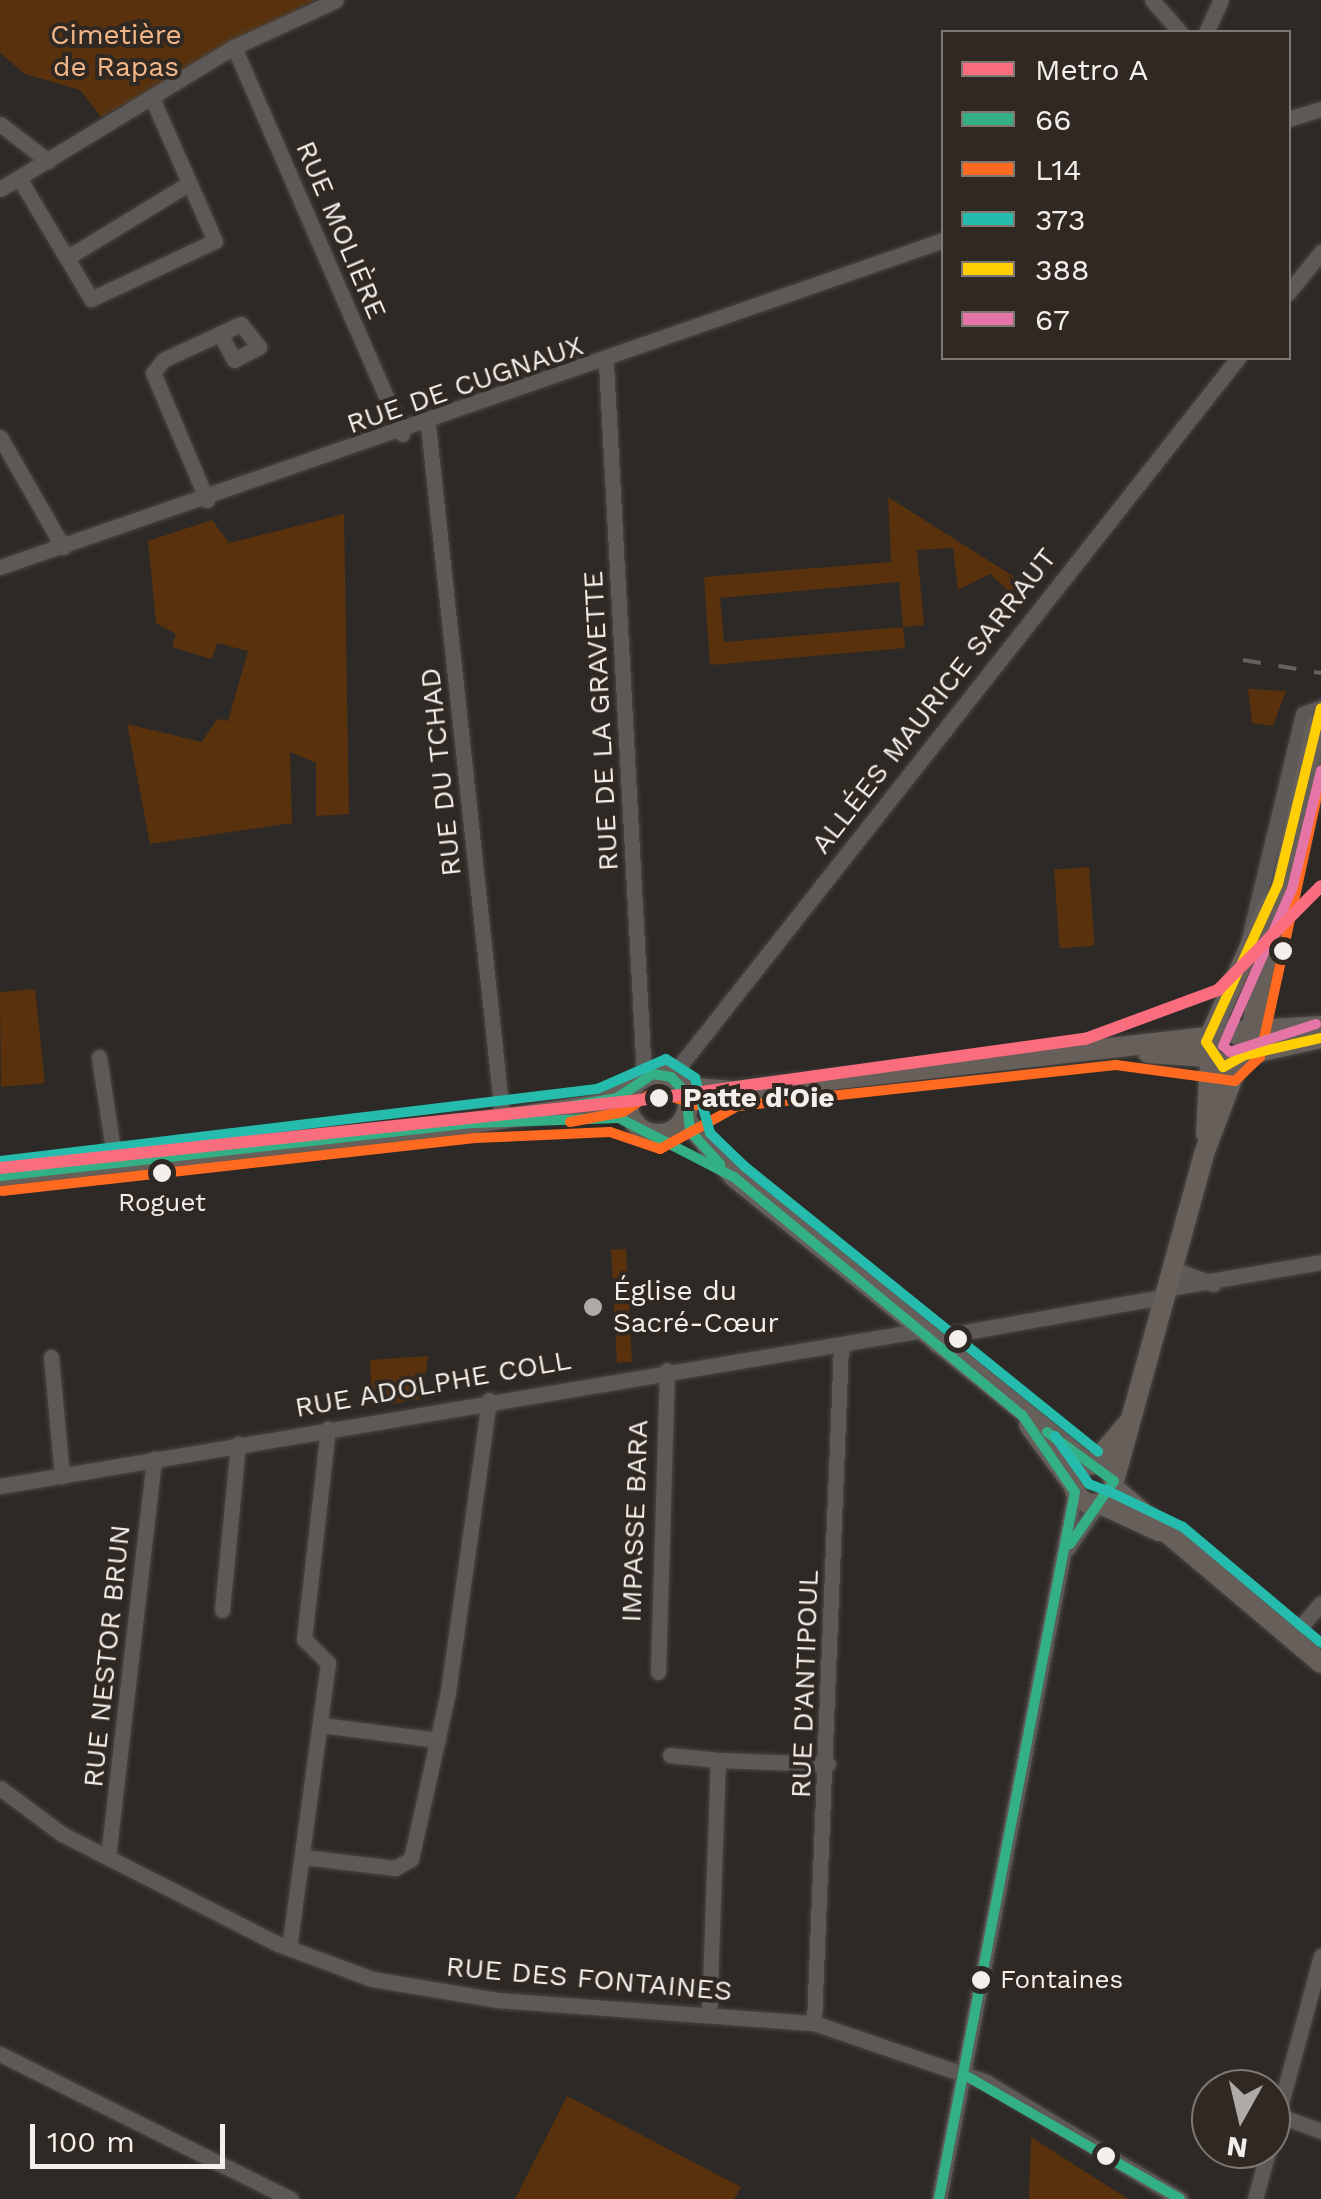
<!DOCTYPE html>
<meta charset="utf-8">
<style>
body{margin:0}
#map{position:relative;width:1321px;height:2199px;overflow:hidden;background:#2c2926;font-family:"Work Sans",sans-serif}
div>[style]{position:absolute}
.green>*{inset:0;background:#59320d;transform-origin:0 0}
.roads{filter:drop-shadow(0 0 2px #4a4643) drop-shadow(0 0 2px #4a4643)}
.minor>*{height:15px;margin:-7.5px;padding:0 7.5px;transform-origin:7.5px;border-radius:7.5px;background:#5c5957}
.major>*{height:20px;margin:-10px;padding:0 10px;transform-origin:10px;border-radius:10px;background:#675f59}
.major>.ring{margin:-10px;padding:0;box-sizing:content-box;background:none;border:20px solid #675f59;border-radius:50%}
.rail>*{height:4px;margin-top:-2px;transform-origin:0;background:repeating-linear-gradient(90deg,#64615f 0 18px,transparent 0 36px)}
.bus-1>*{height:10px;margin:-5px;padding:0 5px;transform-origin:5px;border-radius:5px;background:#33b086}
.bus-2>*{height:10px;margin:-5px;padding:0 5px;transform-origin:5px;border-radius:5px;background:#ff6a20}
.bus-3>*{height:10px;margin:-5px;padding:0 5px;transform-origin:5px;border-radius:5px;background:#25bcad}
.bus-4>*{height:10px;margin:-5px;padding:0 5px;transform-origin:5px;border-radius:5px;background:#ffce05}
.bus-5>*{height:10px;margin:-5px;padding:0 5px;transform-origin:5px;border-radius:5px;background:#e675a7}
.metro-1>*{height:12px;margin:-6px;padding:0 6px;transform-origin:6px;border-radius:6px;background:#fa6d7e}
.dots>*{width:28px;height:28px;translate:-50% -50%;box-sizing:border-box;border:5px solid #302822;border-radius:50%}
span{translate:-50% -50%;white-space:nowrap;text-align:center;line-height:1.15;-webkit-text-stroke:8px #302822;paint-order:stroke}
.bus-label{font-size:26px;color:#f5efeb}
.left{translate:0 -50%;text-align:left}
.park-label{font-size:28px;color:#f3b687}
.street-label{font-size:28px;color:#f5efeb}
.stop-label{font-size:28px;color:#f5efeb;font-weight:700}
.poi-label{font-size:28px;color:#f5efeb}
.legend{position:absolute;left:941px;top:30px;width:350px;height:330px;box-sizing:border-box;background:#302822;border:2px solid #7f7872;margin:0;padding:12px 18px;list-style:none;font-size:30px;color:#f5efeb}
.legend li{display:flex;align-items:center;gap:20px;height:50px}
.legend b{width:50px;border:2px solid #7f7872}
.north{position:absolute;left:1191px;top:2069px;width:100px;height:100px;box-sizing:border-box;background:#302822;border:2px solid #7f7872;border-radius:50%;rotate:188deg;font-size:28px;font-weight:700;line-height:40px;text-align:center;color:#f5efeb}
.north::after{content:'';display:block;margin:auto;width:35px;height:45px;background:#afaaa6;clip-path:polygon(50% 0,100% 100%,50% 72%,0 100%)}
.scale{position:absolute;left:30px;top:2124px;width:195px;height:45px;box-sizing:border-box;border:5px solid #f5efeb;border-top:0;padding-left:12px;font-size:30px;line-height:35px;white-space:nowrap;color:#f5efeb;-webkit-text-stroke:8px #302822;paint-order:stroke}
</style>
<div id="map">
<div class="green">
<div style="clip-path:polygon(0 0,315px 0,101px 117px,80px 90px,25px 74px,0 53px)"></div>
<div style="clip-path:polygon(evenodd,888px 497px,1032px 588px,1021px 602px,990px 574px,958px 590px,953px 548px,917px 550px,924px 625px,903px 627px,905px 648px,710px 665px,704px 577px,891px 562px,888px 497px,899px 582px,903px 627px,724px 642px,720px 598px,899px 582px)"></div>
<div style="clip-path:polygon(344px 514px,349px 814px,316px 816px,316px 763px,290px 752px,292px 823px,150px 844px,127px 724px,202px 742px,217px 719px,228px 721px,248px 651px,217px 643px,212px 659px,172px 647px,176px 634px,156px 623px,148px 541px,212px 520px,229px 543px)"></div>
<div style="clip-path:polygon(1248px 689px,1286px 691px,1273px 726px,1252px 723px)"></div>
<div style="left:1089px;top:867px;width:79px;height:35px;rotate:86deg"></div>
<div style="clip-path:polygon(35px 989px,45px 1083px,1px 1087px,0 992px)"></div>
<div style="left:626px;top:1249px;width:113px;height:15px;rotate:87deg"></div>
<div style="clip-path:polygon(428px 1356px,422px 1399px,372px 1407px,370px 1360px)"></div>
<div style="clip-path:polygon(567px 2096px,741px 2187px,734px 2199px,515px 2199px)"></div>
<div style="clip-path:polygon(1031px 2137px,1128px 2199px,1029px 2199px)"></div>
</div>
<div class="roads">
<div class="minor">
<div style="left:1152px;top:0;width:43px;rotate:48.8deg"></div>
<div style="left:1206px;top:32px;width:35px;rotate:-65deg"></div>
<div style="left:234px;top:47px;width:422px;rotate:66.5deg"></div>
<div style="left:1288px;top:119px;width:34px;rotate:-17deg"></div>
<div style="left:0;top:124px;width:61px;rotate:37.6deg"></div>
<div style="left:19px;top:178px;width:141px;rotate:59.2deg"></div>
<div style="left:91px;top:299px;width:137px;rotate:-25.1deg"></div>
<div style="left:215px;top:241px;width:156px;rotate:-113.8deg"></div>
<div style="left:0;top:189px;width:274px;rotate:-31.3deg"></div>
<div style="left:234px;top:47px;width:112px;rotate:-24.7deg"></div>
<div style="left:68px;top:257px;width:140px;rotate:-31.3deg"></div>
<div style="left:1288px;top:293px;width:53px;rotate:-51.2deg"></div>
<div style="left:606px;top:363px;width:715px;rotate:86.95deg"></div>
<div style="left:428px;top:425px;width:693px;rotate:83.87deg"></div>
<div style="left:0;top:437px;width:127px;rotate:60.2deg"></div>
<div style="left:207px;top:500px;width:138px;rotate:-113deg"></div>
<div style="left:153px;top:373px;width:16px;rotate:-52deg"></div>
<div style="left:163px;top:360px;width:86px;rotate:-24.8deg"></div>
<div style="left:241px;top:324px;width:29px;rotate:52deg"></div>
<div style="left:259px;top:347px;width:28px;rotate:153deg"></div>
<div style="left:234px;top:360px;width:30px;rotate:-118deg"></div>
<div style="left:0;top:567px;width:999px;rotate:-19.11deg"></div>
<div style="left:1283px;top:914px;width:158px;rotate:-76.1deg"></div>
<div style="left:1247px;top:947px;width:240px;rotate:-76.5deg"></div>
<div style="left:1303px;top:714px;width:19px;rotate:-21deg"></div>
<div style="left:99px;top:1057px;width:107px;rotate:81.4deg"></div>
<div style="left:671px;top:1077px;width:916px;rotate:-51.74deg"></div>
<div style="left:1174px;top:1269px;width:42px;rotate:21deg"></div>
<div style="left:1169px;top:1288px;width:154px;rotate:-9.7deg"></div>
<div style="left:936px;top:1345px;width:21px;rotate:-31deg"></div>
<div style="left:954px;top:1334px;width:216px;rotate:-10.1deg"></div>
<div style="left:51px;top:1357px;width:120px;rotate:84.7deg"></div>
<div style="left:0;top:1486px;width:930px;rotate:-9.59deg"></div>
<div style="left:1066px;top:1550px;width:56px;rotate:-55.2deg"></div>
<div style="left:222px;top:1610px;width:167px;rotate:-84.5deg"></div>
<div style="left:1291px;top:1638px;width:46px;rotate:-49.4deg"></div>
<div style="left:658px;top:1672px;width:302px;rotate:-88.3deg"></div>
<div style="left:321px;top:1725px;width:118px;rotate:7.3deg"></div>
<div style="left:670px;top:1755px;width:48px;rotate:5.9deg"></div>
<div style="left:0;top:1788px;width:77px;rotate:36.6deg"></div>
<div style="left:62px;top:1834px;width:242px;rotate:27deg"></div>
<div style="left:278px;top:1944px;width:100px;rotate:20.4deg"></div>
<div style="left:372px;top:1979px;width:128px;rotate:9.5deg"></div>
<div style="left:498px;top:2000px;width:317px;rotate:4.2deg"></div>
<div style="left:814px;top:2023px;width:182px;rotate:18.9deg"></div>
<div style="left:986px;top:2082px;width:227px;rotate:31.1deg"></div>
<div style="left:108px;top:1857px;width:401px;rotate:-83.4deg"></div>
<div style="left:303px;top:1857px;width:93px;rotate:6.8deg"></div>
<div style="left:395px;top:1868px;width:18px;rotate:-29deg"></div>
<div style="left:411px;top:1859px;width:171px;rotate:-77.5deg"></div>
<div style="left:448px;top:1692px;width:295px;rotate:-82deg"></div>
<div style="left:289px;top:1948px;width:288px;rotate:-82.2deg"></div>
<div style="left:328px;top:1663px;width:34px;rotate:-135deg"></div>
<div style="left:304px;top:1639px;width:212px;rotate:-83.5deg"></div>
<div style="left:709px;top:2015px;width:255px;rotate:-88deg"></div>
<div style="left:718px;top:1760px;width:110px;rotate:2.1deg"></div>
<div style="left:814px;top:2023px;width:678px;rotate:-87.72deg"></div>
<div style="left:0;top:2054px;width:325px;rotate:26.5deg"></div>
<div style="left:1283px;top:2117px;width:40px;rotate:20.2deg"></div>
<div style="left:939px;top:2199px;width:720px;rotate:-79.11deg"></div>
<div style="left:1255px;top:2199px;width:252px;rotate:-74.8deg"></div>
</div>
<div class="major">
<div style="left:1212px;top:1031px;width:139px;rotate:-65.8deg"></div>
<div style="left:1241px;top:1031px;width:80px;rotate:-3.6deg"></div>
<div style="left:1246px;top:1039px;width:28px;rotate:-153deg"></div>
<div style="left:1221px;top:1026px;width:30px;rotate:120deg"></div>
<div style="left:1206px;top:1052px;width:23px;rotate:41deg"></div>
<div style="left:1223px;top:1067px;width:27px;rotate:-33deg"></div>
<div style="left:1246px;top:1052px;width:334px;rotate:-77.9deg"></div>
<div style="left:1148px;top:1053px;width:60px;rotate:3.8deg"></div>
<div style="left:1245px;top:1055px;width:78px;rotate:-12.6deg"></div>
<div class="ring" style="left:628px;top:1074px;width:40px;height:40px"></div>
<div style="left:683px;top:1087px;width:50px;rotate:4.6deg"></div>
<div style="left:733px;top:1091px;width:478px;rotate:-6.5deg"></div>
<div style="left:684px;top:1118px;width:77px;rotate:49.7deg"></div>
<div style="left:734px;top:1177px;width:457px;rotate:39deg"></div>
<div style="left:1206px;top:1134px;width:74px;rotate:-86.9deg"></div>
<div style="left:0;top:1176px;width:477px;rotate:-6.4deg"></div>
<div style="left:474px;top:1123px;width:128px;rotate:-8.5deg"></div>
<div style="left:601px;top:1104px;width:34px;rotate:-27deg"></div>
<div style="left:1029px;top:1425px;width:76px;rotate:53.6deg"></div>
<div class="ring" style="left:1074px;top:1464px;width:20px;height:20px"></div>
<div style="left:1093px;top:1464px;width:55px;rotate:-49.4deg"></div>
<div style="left:1114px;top:1481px;width:342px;rotate:-74.6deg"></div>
<div style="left:1205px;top:1151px;width:93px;rotate:-69.2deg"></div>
<div style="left:1114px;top:1488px;width:271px;rotate:40.2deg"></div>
<div style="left:1100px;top:1504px;width:65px;rotate:24.6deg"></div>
</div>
</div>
<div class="rail">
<div style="left:1243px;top:660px;width:79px;rotate:9.5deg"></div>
</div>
<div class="bus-1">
<div style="left:566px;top:1107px;width:52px;rotate:-10deg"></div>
<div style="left:617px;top:1098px;width:43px;rotate:-33.7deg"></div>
<div style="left:653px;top:1074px;width:18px;rotate:9deg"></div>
<div style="left:671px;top:1077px;width:22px;rotate:47deg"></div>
<div style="left:686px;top:1093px;width:38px;rotate:84deg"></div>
<div style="left:690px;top:1131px;width:45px;rotate:47.7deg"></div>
<div style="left:0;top:1176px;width:477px;rotate:-6.4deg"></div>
<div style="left:474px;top:1123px;width:145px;rotate:-2deg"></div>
<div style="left:619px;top:1118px;width:129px;rotate:27.2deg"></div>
<div style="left:734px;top:1177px;width:374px;rotate:39.6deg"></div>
<div style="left:1022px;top:1415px;width:93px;rotate:55.5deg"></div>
<div style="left:1075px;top:1492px;width:720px;rotate:100.89deg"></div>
<div style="left:1047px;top:1432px;width:83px;rotate:36.2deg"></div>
<div style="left:1114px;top:1481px;width:77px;rotate:124.9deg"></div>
<div style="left:963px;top:2074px;width:250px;rotate:29.9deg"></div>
</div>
<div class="bus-2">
<div style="left:570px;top:1122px;width:54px;rotate:-10.7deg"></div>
<div style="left:623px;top:1112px;width:38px;rotate:-33deg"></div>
<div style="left:655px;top:1091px;width:44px;rotate:18.4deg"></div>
<div style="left:697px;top:1105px;width:48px"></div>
<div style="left:2px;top:1191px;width:476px;rotate:-6.4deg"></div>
<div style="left:475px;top:1138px;width:135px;rotate:-2.5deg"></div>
<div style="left:610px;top:1132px;width:53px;rotate:18.8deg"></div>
<div style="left:660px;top:1149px;width:89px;rotate:-28.9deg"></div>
<div style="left:738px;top:1106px;width:380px;rotate:-6.2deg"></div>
<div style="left:1116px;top:1065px;width:120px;rotate:7.7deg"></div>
<div style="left:1235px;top:1081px;width:35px;rotate:-44deg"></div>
<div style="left:1260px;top:1057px;width:286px;rotate:-77.7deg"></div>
</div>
<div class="bus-3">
<div style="left:0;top:1161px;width:601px;rotate:-6.88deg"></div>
<div style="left:597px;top:1089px;width:75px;rotate:-23.5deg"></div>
<div style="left:666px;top:1059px;width:35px;rotate:33deg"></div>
<div style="left:695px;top:1078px;width:57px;rotate:74.7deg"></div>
<div style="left:710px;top:1133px;width:47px;rotate:44.1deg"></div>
<div style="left:744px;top:1166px;width:455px;rotate:38.9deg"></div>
<div style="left:1055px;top:1436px;width:59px;rotate:54.7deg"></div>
<div style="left:1089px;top:1484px;width:17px;rotate:21deg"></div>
<div style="left:1106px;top:1490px;width:85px;rotate:25.7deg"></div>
<div style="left:1183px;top:1527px;width:180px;rotate:40deg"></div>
</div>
<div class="bus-4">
<div style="left:1245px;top:1055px;width:25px;rotate:151deg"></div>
<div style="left:1223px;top:1067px;width:30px;rotate:-124deg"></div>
<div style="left:1206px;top:1042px;width:174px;rotate:-65.5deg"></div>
<div style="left:1278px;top:884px;width:181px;rotate:-76.3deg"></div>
<div style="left:1245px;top:1055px;width:78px;rotate:-12.6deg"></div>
</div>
<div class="bus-5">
<div style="left:1316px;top:1024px;width:90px;rotate:162deg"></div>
<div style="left:1230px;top:1052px;width:9px;rotate:-139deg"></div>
<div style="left:1223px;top:1046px;width:171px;rotate:-66.3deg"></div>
<div style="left:1292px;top:889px;width:122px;rotate:-76.2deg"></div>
</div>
<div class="metro-1">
<div style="left:0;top:1168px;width:662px;rotate:-6.07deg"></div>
<div style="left:658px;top:1098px;width:431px;rotate:-7.9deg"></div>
<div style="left:1085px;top:1039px;width:142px;rotate:-20.2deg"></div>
<div style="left:1218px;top:990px;width:146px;rotate:-45.3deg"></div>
</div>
<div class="dots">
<div style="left:1283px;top:951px;background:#f5efeb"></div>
<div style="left:659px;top:1098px;background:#f5efeb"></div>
<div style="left:162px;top:1173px;background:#f5efeb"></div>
<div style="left:593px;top:1307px;background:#afaaa6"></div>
<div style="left:958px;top:1339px;background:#f5efeb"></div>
<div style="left:981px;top:1980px;background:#f5efeb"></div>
<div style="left:1106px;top:2156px;background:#f5efeb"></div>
</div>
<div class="bus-label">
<span style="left:162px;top:1203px">Roguet</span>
<span class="left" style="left:1000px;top:1980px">Fontaines</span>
</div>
<div class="park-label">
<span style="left:116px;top:51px">Cimetière<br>de Rapas</span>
</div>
<div class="street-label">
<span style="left:341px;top:230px;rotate:67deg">RUE MOLIÈRE</span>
<span style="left:465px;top:385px;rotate:-19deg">RUE DE CUGNAUX</span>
<span style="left:934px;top:701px;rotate:-52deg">ALLÉES MAURICE SARRAUT</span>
<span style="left:601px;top:721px;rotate:-93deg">RUE DE LA GRAVETTE</span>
<span style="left:441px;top:772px;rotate:-96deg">RUE DU TCHAD</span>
<span style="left:433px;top:1384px;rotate:-10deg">RUE ADOLPHE COLL</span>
<span style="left:635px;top:1521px;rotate:-88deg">IMPASSE BARA</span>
<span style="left:107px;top:1656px;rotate:-84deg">RUE NESTOR BRUN</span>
<span style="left:805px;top:1684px;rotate:-88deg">RUE D'ANTIPOUL</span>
<span style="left:589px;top:1979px;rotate:5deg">RUE DES FONTAINES</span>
</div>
<div class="stop-label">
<span class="left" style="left:683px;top:1098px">Patte d'Oie</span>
</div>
<div class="poi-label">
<span class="left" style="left:613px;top:1307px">Église du<br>Sacré-Cœur</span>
</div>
<ul class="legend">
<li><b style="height:12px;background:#fa6d7e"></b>Metro A</li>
<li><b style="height:12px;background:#33b086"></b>66</li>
<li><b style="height:12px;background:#ff6a20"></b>L14</li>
<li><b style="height:12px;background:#25bcad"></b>373</li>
<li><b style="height:12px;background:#ffce05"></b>388</li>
<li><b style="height:12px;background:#e675a7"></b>67</li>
</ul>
<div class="north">N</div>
<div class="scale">100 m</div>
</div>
